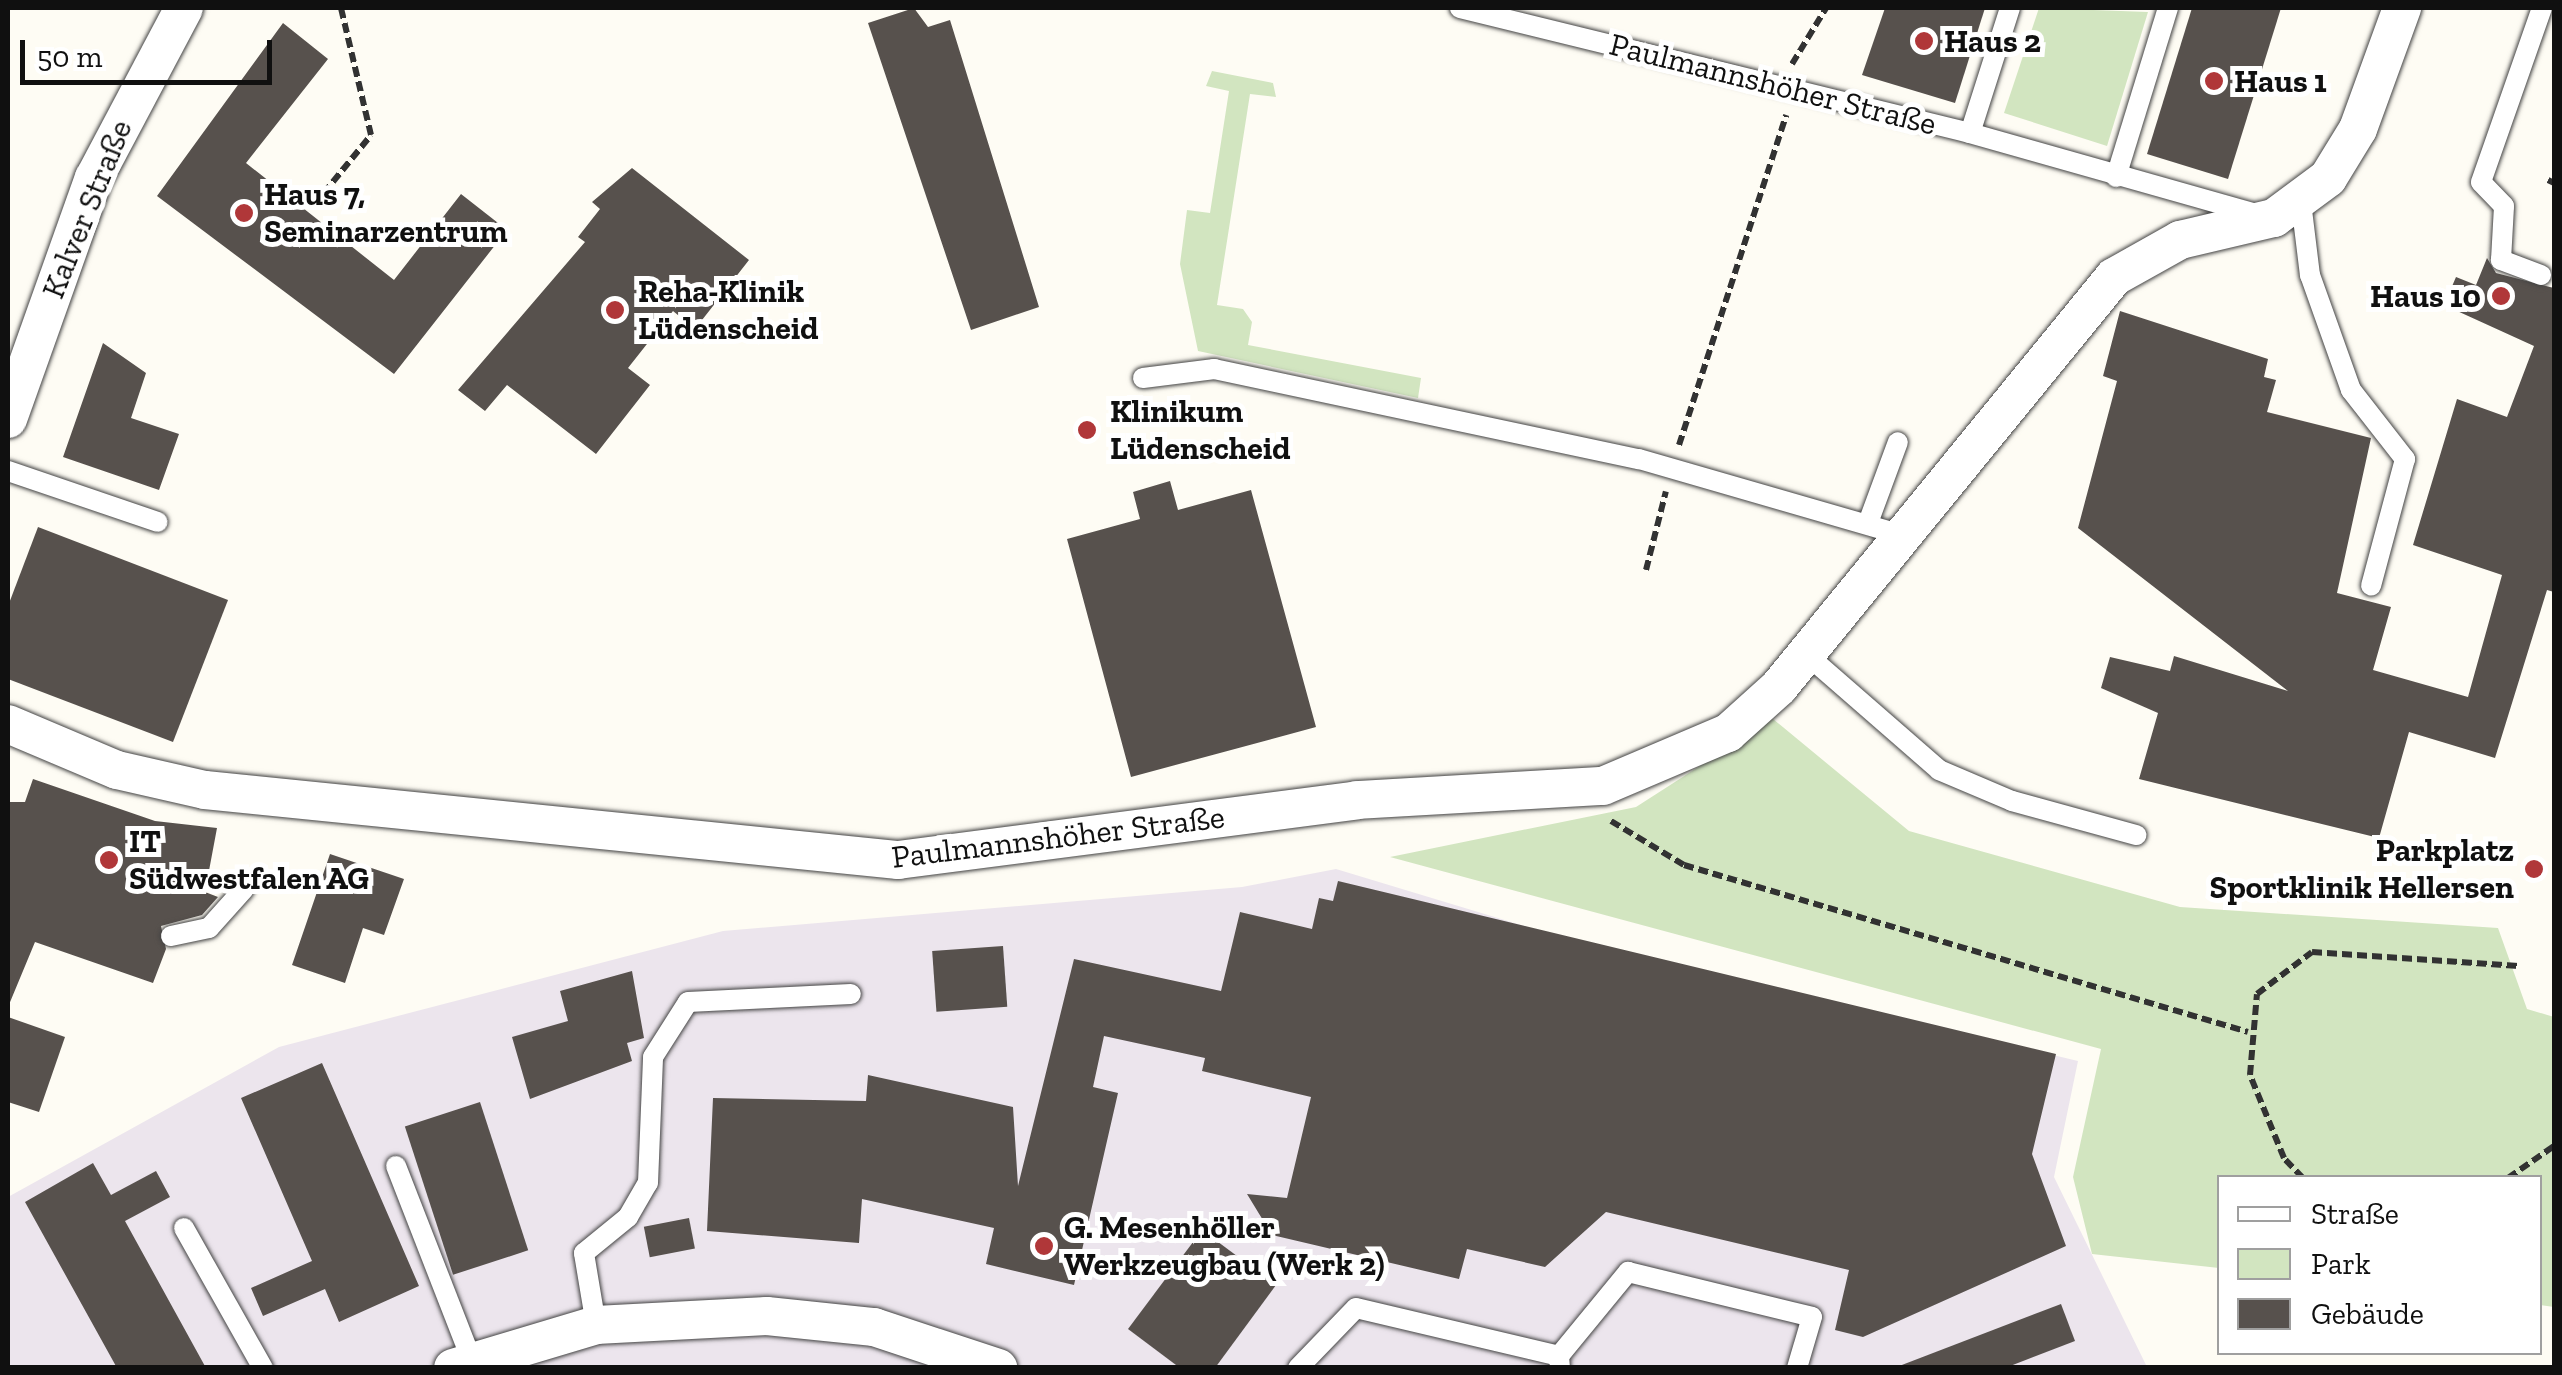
<!DOCTYPE html>
<meta charset="utf-8">
<style>
body{margin:0}
#map{position:relative;width:2562px;height:1375px;overflow:hidden;background:#fefcf4;font-family:"Zilla Slab",serif}
div>[style]{position:absolute}
.industrial>*{inset:0;background:#ece5ed}
.green>*{inset:0;background:#d2e5c0}
.building>*{inset:0;background:#57514d;transform-origin:0 0}
.path>*{height:6px;margin-top:-3px;transform-origin:0;background:repeating-linear-gradient(90deg,#323232 0 10px,transparent 0 15px)}
.roads{filter:drop-shadow(0 0 2px #434343) drop-shadow(0 0 2px #434343)}
.lane>*{height:20px;margin:-10px;padding:0 10px;transform-origin:10px;border-radius:10px;background:#fff}
.street>*{height:38px;margin:-19px;padding:0 19px;transform-origin:19px;border-radius:19px;background:#fff}
.dots>*{width:28px;height:28px;translate:-50% -50%;box-sizing:border-box;border:5px solid #fff;border-radius:50%}
span{translate:-50% -50%;white-space:nowrap;text-align:center;line-height:1.15;-webkit-text-stroke:10px #fff;paint-order:stroke}
.poi-label{font-size:32px;color:#101010;font-weight:700}
.left{translate:0 -50%;text-align:left}
.right{translate:-100% -50%;text-align:right}
.street-label{font-size:32px;color:#101010}
.frame{position:absolute;inset:0;border:10px solid #101010;pointer-events:none}
.legend{position:absolute;left:2217px;top:1175px;width:325px;height:180px;box-sizing:border-box;background:#fff;border:2px solid #9f9f9f;margin:0;padding:12px 18px;list-style:none;font-size:30px;color:#101010}
.legend li{display:flex;align-items:center;gap:20px;height:50px}
.legend b{width:50px;border:2px solid #9f9f9f}
.scale{position:absolute;left:20px;top:40px;width:252px;height:45px;box-sizing:border-box;border:5px solid #101010;border-top:0;padding-left:12px;font-size:30px;line-height:35px;white-space:nowrap;color:#101010;-webkit-text-stroke:8px #fff;paint-order:stroke}
</style>
<div id="map">
<div class="industrial">
<div style="clip-path:polygon(1336px 869px,1554px 935px,2078px 1061px,2054px 1177px,2147px 1367px,8px 1367px,8px 1197px,279px 1047px,723px 931px,1242px 887px)"></div>
</div>
<div class="green">
<div style="clip-path:polygon(2039px 8px,2148px 12px,2107px 146px,2004px 113px)"></div>
<div style="clip-path:polygon(1212px 71px,1273px 83px,1276px 97px,1250px 94px,1217px 305px,1243px 309px,1252px 322px,1248px 345px,1421px 378px,1418px 398px,1198px 351px,1180px 264px,1187px 210px,1210px 213px,1229px 91px,1206px 86px)"></div>
<div style="clip-path:polygon(1773px 719px,1909px 831px,2180px 907px,2498px 928px,2527px 1009px,2554px 1017px,2554px 1307px,2540px 1305px,2540px 1178px,2220px 1178px,2219px 1268px,2092px 1254px,2073px 1177px,2101px 1049px,1390px 857px,1636px 807px)"></div>
</div>
<div class="building">
<div style="clip-path:polygon(914px 8px,928px 27px,950px 20px,1039px 307px,971px 330px,868px 23px)"></div>
<div style="clip-path:polygon(1885px 8px,1985px 8px,1955px 103px,1862px 75px)"></div>
<div style="clip-path:polygon(2192px 8px,2281px 8px,2228px 179px,2147px 154px)"></div>
<div style="clip-path:polygon(283px 23px,328px 59px,246px 163px,394px 280px,461px 194px,507px 230px,394px 374px,157px 196px)"></div>
<div style="clip-path:polygon(632px 168px,749px 260px,695px 329px,673px 311px,628px 368px,650px 385px,596px 454px,507px 385px,485px 411px,458px 390px,585px 242px,578px 237px,600px 209px,592px 202px)"></div>
<div style="clip-path:polygon(2487px 258px,2496px 273px,2554px 288px,2554px 592px,2547px 590px,2495px 758px,2409px 732px,2379px 838px,2139px 779px,2158px 713px,2101px 688px,2110px 657px,2170px 671px,2174px 656px,2288px 691px,2078px 528px,2117px 381px,2103px 376px,2120px 311px,2268px 359px,2264px 377px,2276px 380px,2267px 412px,2371px 438px,2337px 593px,2391px 607px,2373px 670px,2468px 697px,2502px 575px,2413px 545px,2457px 399px,2507px 417px,2534px 346px,2444px 305px,2456px 277px,2476px 285px)"></div>
<div style="clip-path:polygon(103px 343px,146px 373px,131px 418px,179px 434px,159px 490px,63px 457px)"></div>
<div style="clip-path:polygon(1170px 481px,1178px 510px,1251px 490px,1316px 727px,1131px 777px,1067px 539px,1140px 519px,1133px 492px)"></div>
<div style="clip-path:polygon(38px 527px,228px 600px,173px 742px,8px 679px,8px 606px)"></div>
<div style="clip-path:polygon(33px 779px,155px 821px,217px 828px,205px 892px,218px 897px,202px 915px,161px 926px,166px 949px,153px 983px,35px 942px,8px 1007px,8px 802px,25px 802px)"></div>
<div style="clip-path:polygon(330px 854px,404px 879px,384px 935px,363px 928px,345px 983px,292px 965px)"></div>
<div style="clip-path:polygon(1338px 881px,2056px 1054px,2032px 1154px,2066px 1246px,1863px 1337px,1835px 1330px,1849px 1270px,1606px 1212px,1545px 1267px,1467px 1249px,1459px 1279px,1272px 1235px,1247px 1194px,1287px 1198px,1311px 1097px,1202px 1071px,1205px 1058px,1104px 1036px,1093px 1087px,1118px 1093px,1074px 1285px,986px 1264px,994px 1228px,862px 1199px,859px 1243px,707px 1231px,713px 1098px,866px 1101px,868px 1075px,1013px 1107px,1018px 1186px,1074px 959px,1221px 991px,1240px 912px,1312px 929px,1319px 898px,1333px 901px)"></div>
<div style="left:1003px;top:946px;width:61px;height:71px;rotate:86deg"></div>
<div style="clip-path:polygon(632px 971px,644px 1038px,627px 1043px,632px 1061px,530px 1099px,512px 1037px,568px 1021px,560px 991px)"></div>
<div style="clip-path:polygon(8px 1017px,65px 1037px,39px 1112px,8px 1102px)"></div>
<div style="clip-path:polygon(322px 1063px,419px 1286px,339px 1322px,325px 1289px,263px 1316px,251px 1288px,312px 1261px,241px 1098px)"></div>
<div style="left:480px;top:1102px;width:156px;height:79px;rotate:72deg"></div>
<div style="clip-path:polygon(93px 1163px,111px 1195px,156px 1171px,170px 1197px,125px 1221px,206px 1368px,117px 1368px,25px 1202px)"></div>
<div style="left:689px;top:1218px;width:31px;height:46px;rotate:79deg"></div>
<div style="clip-path:polygon(1202px 1230px,1276px 1285px,1215px 1368px,1180px 1368px,1128px 1329px)"></div>
<div style="clip-path:polygon(2061px 1304px,2075px 1341px,2005px 1368px,1894px 1368px)"></div>
</div>
<div class="path">
<div style="left:1792px;top:64px;width:66px;rotate:-58.7deg"></div>
<div style="left:2548px;top:180px;width:7px;rotate:27deg"></div>
<div style="left:314px;top:205px;width:90px;rotate:-50.8deg"></div>
<div style="left:371px;top:135px;width:130px;rotate:-103.3deg"></div>
<div style="left:1679px;top:445px;width:347px;rotate:-72deg"></div>
<div style="left:1646px;top:570px;width:81px;rotate:-75.8deg"></div>
<div style="left:1611px;top:821px;width:85px;rotate:31.1deg"></div>
<div style="left:1684px;top:865px;width:588px;rotate:16.49deg"></div>
<div style="left:2303px;top:1178px;width:28px;rotate:-134deg"></div>
<div style="left:2284px;top:1158px;width:90px;rotate:-112.3deg"></div>
<div style="left:2250px;top:1075px;width:81px;rotate:-85.1deg"></div>
<div style="left:2257px;top:994px;width:69px;rotate:-37.4deg"></div>
<div style="left:2312px;top:952px;width:207px;rotate:3.9deg"></div>
<div style="left:2508px;top:1178px;width:56px;rotate:-34.8deg"></div>
</div>
<div class="roads">
<div class="lane">
<div style="left:1460px;top:8px;width:525px;rotate:13.77deg"></div>
<div style="left:2010px;top:8px;width:131px;rotate:107.7deg"></div>
<div style="left:1970px;top:133px;width:298px;rotate:15.8deg"></div>
<div style="left:2116px;top:177px;width:177px;rotate:-72.9deg"></div>
<div style="left:2301px;top:202px;width:74px;rotate:83deg"></div>
<div style="left:2310px;top:275px;width:122px;rotate:70.4deg"></div>
<div style="left:2351px;top:390px;width:88px;rotate:52deg"></div>
<div style="left:2405px;top:459px;width:131px;rotate:105deg"></div>
<div style="left:2541px;top:275px;width:43px;rotate:-159.4deg"></div>
<div style="left:2501px;top:260px;width:54px;rotate:-86.8deg"></div>
<div style="left:2504px;top:206px;width:33px;rotate:-134deg"></div>
<div style="left:2481px;top:182px;width:184px;rotate:-70.7deg"></div>
<div style="left:1143px;top:378px;width:72px;rotate:-7.2deg"></div>
<div style="left:1214px;top:369px;width:434px;rotate:12deg"></div>
<div style="left:1639px;top:459px;width:267px;rotate:16.1deg"></div>
<div style="left:8px;top:471px;width:158px;rotate:18.8deg"></div>
<div style="left:1868px;top:523px;width:86px;rotate:-69.7deg"></div>
<div style="left:1805px;top:653px;width:178px;rotate:41.1deg"></div>
<div style="left:1939px;top:770px;width:79px;rotate:23deg"></div>
<div style="left:2012px;top:801px;width:129px;rotate:15.3deg"></div>
<div style="left:171px;top:936px;width:39px;rotate:-12deg"></div>
<div style="left:209px;top:928px;width:52px;rotate:-48.1deg"></div>
<div style="left:396px;top:1166px;width:209px;rotate:68.7deg"></div>
<div style="left:184px;top:1228px;width:161px;rotate:60.6deg"></div>
<div style="left:596px;top:1325px;width:73px;rotate:-99.5deg"></div>
<div style="left:584px;top:1253px;width:57px;rotate:-39.3deg"></div>
<div style="left:628px;top:1217px;width:39px;rotate:-60deg"></div>
<div style="left:648px;top:1183px;width:126px;rotate:-87.7deg"></div>
<div style="left:653px;top:1057px;width:65px;rotate:-57.5deg"></div>
<div style="left:688px;top:1002px;width:163px;rotate:-2.8deg"></div>
<div style="left:1298px;top:1368px;width:83px;rotate:-46deg"></div>
<div style="left:1356px;top:1308px;width:209px;rotate:13.3deg"></div>
<div style="left:1560px;top:1368px;width:12px;rotate:-95deg"></div>
<div style="left:1559px;top:1356px;width:109px;rotate:-50.6deg"></div>
<div style="left:1628px;top:1272px;width:189px;rotate:13.7deg"></div>
<div style="left:1812px;top:1317px;width:53px;rotate:106.4deg"></div>
</div>
<div class="street">
<div style="left:8px;top:419px;width:256px;rotate:-70.4deg"></div>
<div style="left:94px;top:178px;width:192px;rotate:-62.1deg"></div>
<div style="left:8px;top:724px;width:118px;rotate:22.9deg"></div>
<div style="left:117px;top:770px;width:90px;rotate:12.8deg"></div>
<div style="left:205px;top:790px;width:697px;rotate:5.77deg"></div>
<div style="left:898px;top:860px;width:463px;rotate:-7.4deg"></div>
<div style="left:1357px;top:800px;width:246px;rotate:-3.3deg"></div>
<div style="left:1603px;top:786px;width:136px;rotate:-23deg"></div>
<div style="left:1728px;top:733px;width:69px;rotate:-42deg"></div>
<div style="left:1779px;top:687px;width:529px;rotate:-50.75deg"></div>
<div style="left:2114px;top:277px;width:76px;rotate:-29.3deg"></div>
<div style="left:2180px;top:240px;width:97px;rotate:-13.2deg"></div>
<div style="left:2274px;top:218px;width:67px;rotate:-36.5deg"></div>
<div style="left:2328px;top:178px;width:57px;rotate:-58.5deg"></div>
<div style="left:2358px;top:129px;width:129px;rotate:-70deg"></div>
<div style="left:453px;top:1368px;width:149px;rotate:-16.7deg"></div>
<div style="left:596px;top:1325px;width:171px;rotate:-3deg"></div>
<div style="left:767px;top:1316px;width:108px;rotate:5.9deg"></div>
<div style="left:874px;top:1327px;width:131px;rotate:18.3deg"></div>
</div>
</div>
<div class="dots">
<div style="left:1924px;top:41px;background:#b03739"></div>
<div style="left:2214px;top:81px;background:#b03739"></div>
<div style="left:244px;top:213px;background:#b03739"></div>
<div style="left:2501px;top:296px;background:#b03739"></div>
<div style="left:615px;top:310px;background:#b03739"></div>
<div style="left:1087px;top:430px;background:#b03739"></div>
<div style="left:109px;top:860px;background:#b03739"></div>
<div style="left:2534px;top:869px;background:#b03739"></div>
<div style="left:1044px;top:1246px;background:#b03739"></div>
</div>
<div class="poi-label">
<span class="left" style="left:1944px;top:41px">Haus 2</span>
<span class="left" style="left:2234px;top:81px">Haus 1</span>
<span class="left" style="left:264px;top:213px">Haus 7,<br>Seminarzentrum</span>
<span class="left" style="left:638px;top:310px">Reha-Klinik<br>Lüdenscheid</span>
<span class="right" style="left:2481px;top:296px">Haus 10</span>
<span class="left" style="left:1110px;top:430px">Klinikum<br>Lüdenscheid</span>
<span class="left" style="left:129px;top:860px">IT<br>Südwestfalen AG</span>
<span class="right" style="left:2514px;top:869px">Parkplatz<br>Sportklinik Hellersen</span>
<span class="left" style="left:1064px;top:1246px">G. Mesenhöller<br>Werkzeugbau (Werk 2)</span>
</div>
<div class="street-label">
<span style="left:1773px;top:84px;rotate:14deg">Paulmannshöher Straße</span>
<span style="left:87px;top:209px;rotate:-68deg">Kalver Straße</span>
<span style="left:1058px;top:837px;rotate:-7deg">Paulmannshöher Straße</span>
</div>
<div class="frame"></div>
<ul class="legend">
<li><b style="height:12px;background:#fff"></b>Straße</li>
<li><b style="height:28px;background:#d2e5c0"></b>Park</li>
<li><b style="height:28px;background:#57514d"></b>Gebäude</li>
</ul>
<div class="scale">50 m</div>
</div>
